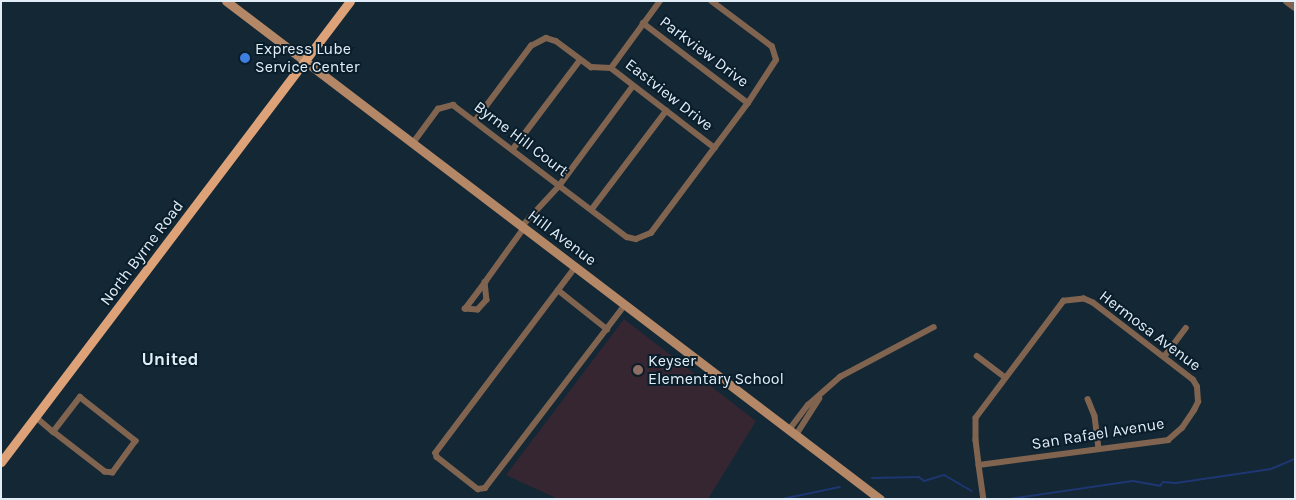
<!DOCTYPE html>
<style>
body{margin:0}
#map{position:relative;width:1296px;height:500px;overflow:hidden;background:#132735;font-family:Karla,sans-serif}
div>[style]{position:absolute}
.education>*{inset:0;background:#352632}
.stream>*{height:2px;margin:-1px;padding:0 1px;transform-origin:1px;border-radius:1px;background:#1e3772}
.minor>*{height:5.5px;margin:-2.75px;padding:0 2.75px;transform-origin:2.75px;border-radius:2.75px;background:#80644f}
.tertiary>*{height:8px;margin:-4px;padding:0 4px;transform-origin:4px;border-radius:4px;background:#80644f}
.secondary>*{height:9px;margin:-4.5px;padding:0 4.5px;transform-origin:4.5px;border-radius:4.5px;background:#b48766}
.primary>*{height:9px;margin:-4.5px;padding:0 4.5px;transform-origin:4.5px;border-radius:4.5px;background:#dda278}
.dots>*{width:14px;height:14px;translate:-50% -50%;box-sizing:border-box;border:2px solid #0a1d2a;border-radius:50%}
span{translate:-50% -50%;white-space:nowrap;text-align:center;line-height:1.15;-webkit-text-stroke:4px #0a1d2a;paint-order:stroke}
.poi-label{font-size:16px;color:#e1edf7}
.left{translate:0 -50%;text-align:left}
.street-label{font-size:16px;color:#e1edf7}
.neighbourhood-label{font-size:18px;color:#e1edf7;font-weight:700}
.frame{position:absolute;inset:0;border:2px solid #e1edf7;pointer-events:none}
</style>
<div id="map">
<div class="education">
<div style="clip-path:polygon(624px 319px,756px 421px,708px 499px,558px 499px,506px 475px)"></div>
</div>
<div class="stream">
<div style="left:872px;top:478px;width:47px;rotate:-1.2deg"></div>
<div style="left:919px;top:477px;width:6px;rotate:39deg"></div>
<div style="left:924px;top:481px;width:21px;rotate:-17deg"></div>
<div style="left:944px;top:475px;width:32px;rotate:30deg"></div>
<div style="left:782px;top:499px;width:59px;rotate:-11.7deg"></div>
<div style="left:1009px;top:499px;width:125px;rotate:-8.3deg"></div>
<div style="left:1133px;top:481px;width:27px;rotate:10deg"></div>
<div style="left:1160px;top:486px;width:5px;rotate:-53deg"></div>
<div style="left:1163px;top:482px;width:13px;rotate:4deg"></div>
<div style="left:1176px;top:483px;width:96px;rotate:-8.4deg"></div>
<div style="left:1271px;top:469px;width:26px;rotate:-23deg"></div>
</div>
<div class="minor">
<div style="left:643px;top:23px;width:132px;rotate:37.3deg"></div>
<div style="left:611px;top:68px;width:83px;rotate:-53.8deg"></div>
<div style="left:475px;top:121px;width:94px;rotate:-53.3deg"></div>
<div style="left:531px;top:46px;width:17px;rotate:-28deg"></div>
<div style="left:546px;top:38px;width:10px;rotate:17deg"></div>
<div style="left:556px;top:41px;width:44px;rotate:36.6deg"></div>
<div style="left:591px;top:67px;width:20px;rotate:3deg"></div>
<div style="left:611px;top:68px;width:131px;rotate:37.6deg"></div>
<div style="left:413px;top:143px;width:42px;rotate:-53.7deg"></div>
<div style="left:438px;top:109px;width:16px;rotate:-15deg"></div>
<div style="left:453px;top:105px;width:218px;rotate:37.2deg"></div>
<div style="left:627px;top:237px;width:9px;rotate:13deg"></div>
<div style="left:636px;top:239px;width:16px;rotate:-22deg"></div>
<div style="left:651px;top:233px;width:162px;rotate:-53.3deg"></div>
<div style="left:748px;top:103px;width:51px;rotate:-56.9deg"></div>
<div style="left:776px;top:60px;width:14px;rotate:-107deg"></div>
<div style="left:772px;top:47px;width:76px;rotate:-143deg"></div>
<div style="left:513px;top:149px;width:111px;rotate:-53deg"></div>
<div style="left:592px;top:209px;width:123px;rotate:-52.9deg"></div>
<div style="left:522px;top:226px;width:54px;rotate:-47.2deg"></div>
<div style="left:559px;top:186px;width:124px;rotate:-53.5deg"></div>
<div style="left:576px;top:267px;width:233px;rotate:127deg"></div>
<div style="left:436px;top:453px;width:4px;rotate:76deg"></div>
<div style="left:437px;top:457px;width:52px;rotate:38deg"></div>
<div style="left:478px;top:489px;width:7px;rotate:-8deg"></div>
<div style="left:485px;top:488px;width:230px;rotate:-52.6deg"></div>
<div style="left:485px;top:282px;width:18px;rotate:84deg"></div>
<div style="left:487px;top:300px;width:13px;rotate:132deg"></div>
<div style="left:478px;top:310px;width:13px;rotate:-176deg"></div>
<div style="left:465px;top:309px;width:34px;rotate:-53deg"></div>
<div style="left:485px;top:282px;width:67px;rotate:-54.2deg"></div>
<div style="left:558px;top:290px;width:63px;rotate:38.5deg"></div>
<div style="left:977px;top:356px;width:35px;rotate:37deg"></div>
<div style="left:1164px;top:357px;width:36px;rotate:-53deg"></div>
<div style="left:80px;top:397px;width:71px;rotate:38.2deg"></div>
<div style="left:136px;top:441px;width:39px;rotate:126deg"></div>
<div style="left:113px;top:473px;width:8px;rotate:-173deg"></div>
<div style="left:105px;top:472px;width:66px;rotate:-142.4deg"></div>
<div style="left:53px;top:432px;width:44px;rotate:-52.4deg"></div>
<div style="left:1088px;top:399px;width:18px;rotate:68deg"></div>
<div style="left:1095px;top:416px;width:32px;rotate:83deg"></div>
<div style="left:36px;top:417px;width:23px;rotate:41deg"></div>
<div style="left:789px;top:430px;width:31px;rotate:-53deg"></div>
<div style="left:808px;top:405px;width:43px;rotate:-41.2deg"></div>
<div style="left:840px;top:377px;width:106px;rotate:-28deg"></div>
<div style="left:796px;top:435px;width:43px;rotate:-57.4deg"></div>
<div style="left:979px;top:465px;width:191px;rotate:-7.5deg"></div>
<div style="left:1168px;top:440px;width:18px;rotate:-41deg"></div>
<div style="left:1182px;top:428px;width:22px;rotate:-56deg"></div>
<div style="left:1194px;top:410px;width:9px;rotate:-63deg"></div>
<div style="left:1198px;top:402px;width:15px;rotate:-94deg"></div>
<div style="left:1197px;top:387px;width:8px;rotate:-120deg"></div>
<div style="left:1193px;top:380px;width:126px;rotate:-142.4deg"></div>
<div style="left:1093px;top:303px;width:10px;rotate:-156deg"></div>
<div style="left:1084px;top:299px;width:20px;rotate:174deg"></div>
<div style="left:1064px;top:301px;width:146px;rotate:126.9deg"></div>
<div style="left:976px;top:418px;width:22px;rotate:90deg"></div>
<div style="left:976px;top:440px;width:25px;rotate:83deg"></div>
<div style="left:979px;top:465px;width:34px;rotate:82deg"></div>
</div>
<div class="tertiary">
<div style="left:1287px;top:1px;width:10px;rotate:37deg"></div>
</div>
<div class="secondary">
<div style="left:226px;top:1px;width:822px;rotate:37.29deg"></div>
</div>
<div class="primary">
<div style="left:1px;top:462px;width:578px;rotate:-52.87deg"></div>
</div>
<div class="dots">
<div style="left:245px;top:58px;background:#3f7fe0"></div>
<div style="left:638px;top:370px;background:#8d6e63"></div>
</div>
<div class="poi-label">
<span class="left" style="left:255px;top:58px">Express Lube<br>Service Center</span>
<span class="left" style="left:648px;top:370px">Keyser<br>Elementary School</span>
</div>
<div class="street-label">
<span style="left:704px;top:52px;rotate:37deg">Parkview Drive</span>
<span style="left:669px;top:95px;rotate:38deg">Eastview Drive</span>
<span style="left:521px;top:139px;rotate:37deg">Byrne Hill Court</span>
<span style="left:562px;top:238px;rotate:37deg">Hill Avenue</span>
<span style="left:142px;top:253px;rotate:-53deg">North Byrne Road</span>
<span style="left:1150px;top:331px;rotate:37deg">Hermosa Avenue</span>
<span style="left:1098px;top:434px;rotate:-9deg">San Rafael Avenue</span>
</div>
<div class="neighbourhood-label">
<span style="left:170px;top:359px">United</span>
</div>
<div class="frame"></div>
</div>
